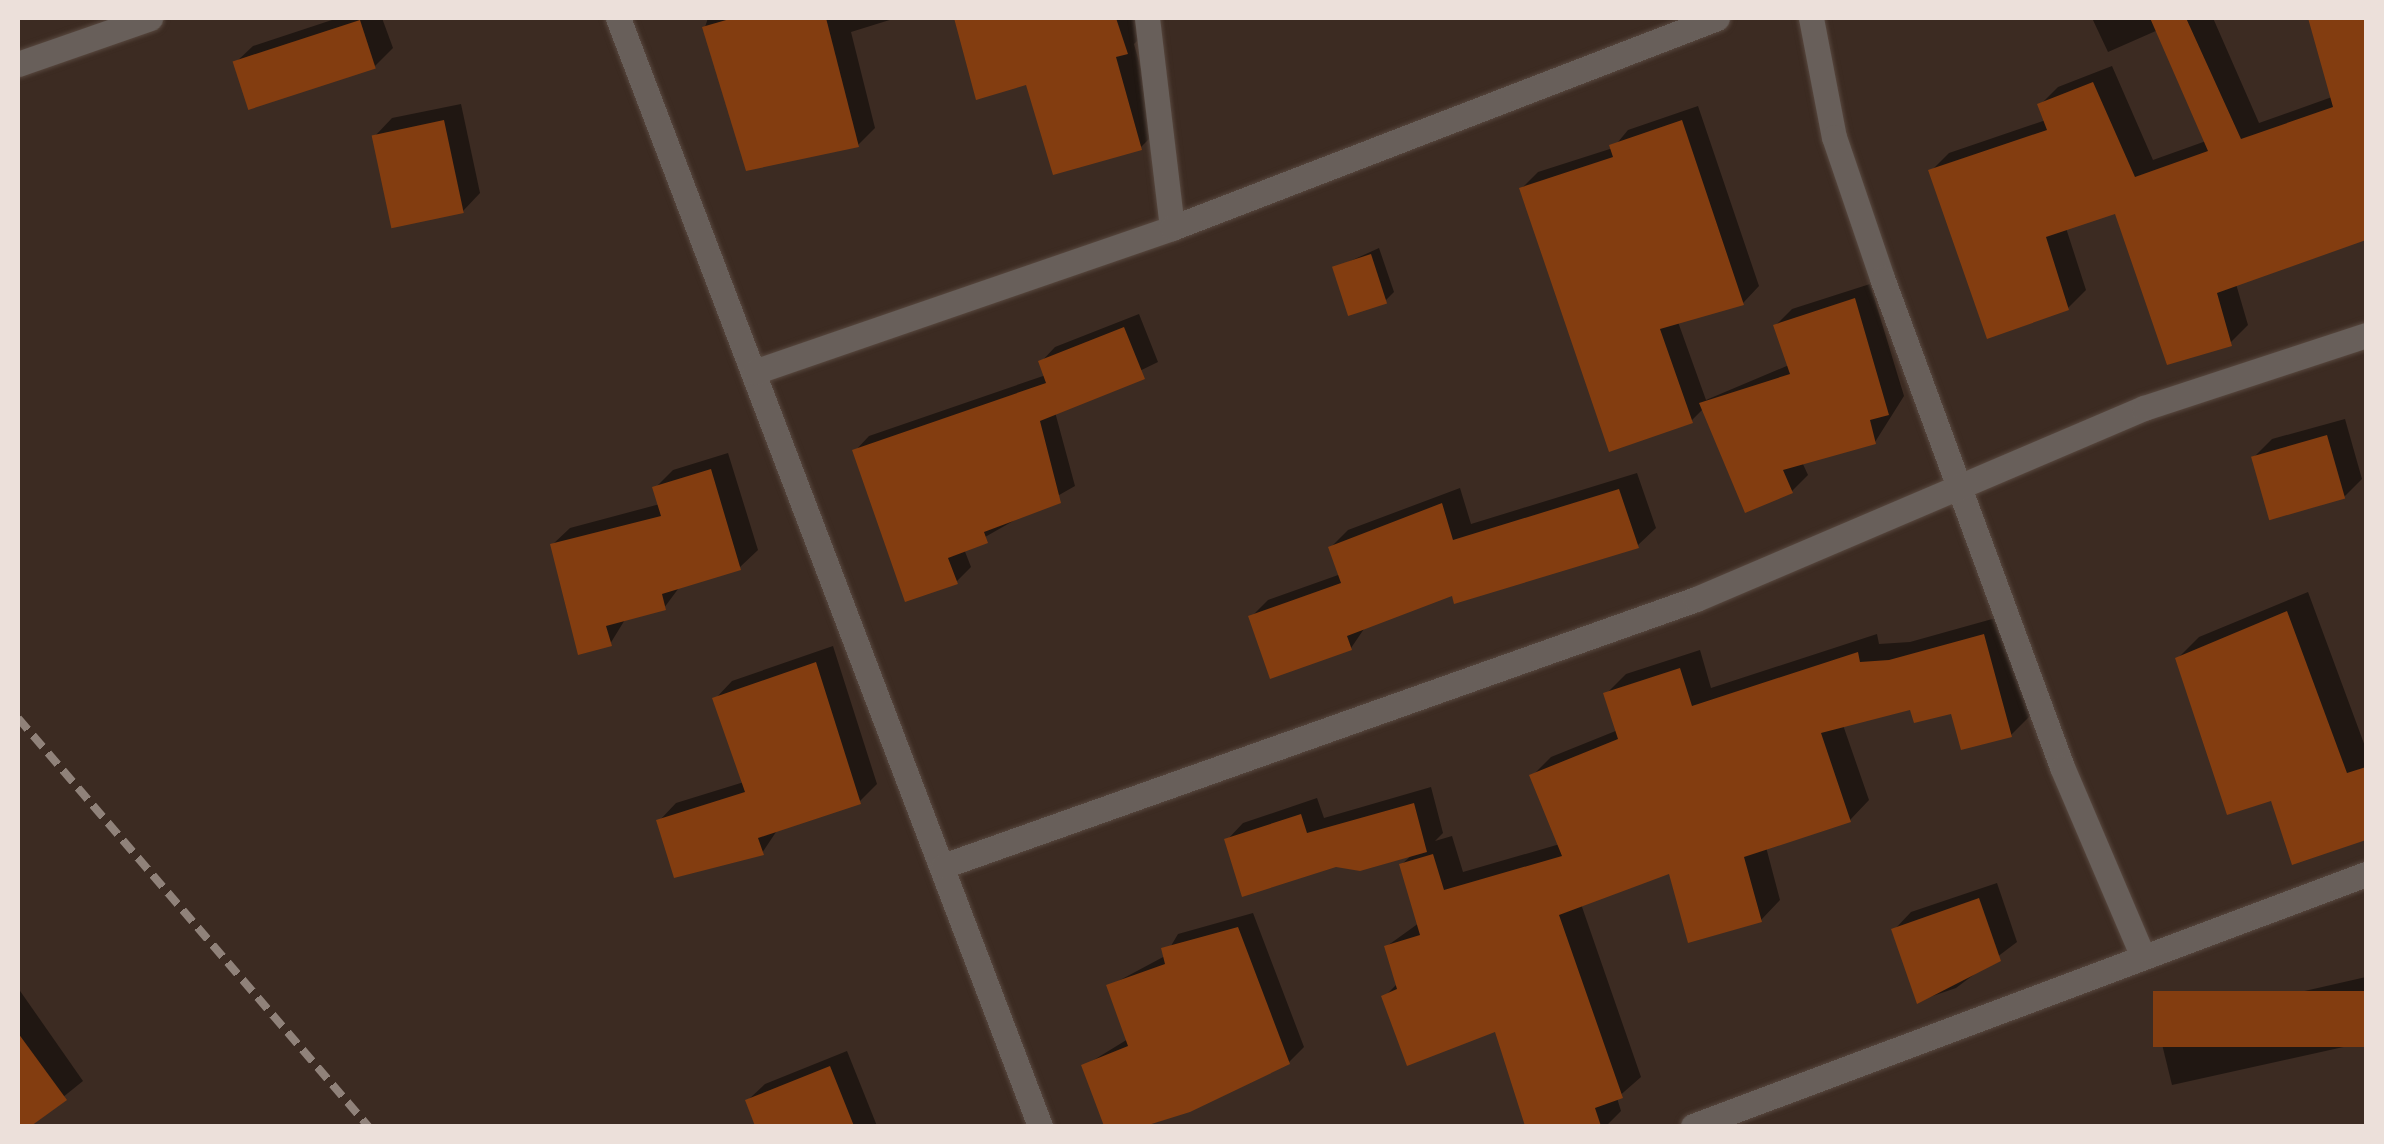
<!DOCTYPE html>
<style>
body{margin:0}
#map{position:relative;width:2384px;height:1144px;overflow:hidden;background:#3c2b22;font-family:"Titillium Web",sans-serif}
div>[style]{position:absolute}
.shadow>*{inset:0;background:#0007}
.building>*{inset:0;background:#833d10;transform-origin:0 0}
.roads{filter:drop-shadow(0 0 2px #58483f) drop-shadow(0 0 2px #58483f)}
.minor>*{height:25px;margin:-12.5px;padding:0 12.5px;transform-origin:12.5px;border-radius:12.5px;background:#685f5a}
.rail>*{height:8px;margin-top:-4px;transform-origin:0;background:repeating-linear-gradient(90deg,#90827a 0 15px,transparent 0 23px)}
span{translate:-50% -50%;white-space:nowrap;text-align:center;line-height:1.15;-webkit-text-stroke:9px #1d1511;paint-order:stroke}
.frame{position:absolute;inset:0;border:20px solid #ece0da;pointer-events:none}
</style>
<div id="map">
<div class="shadow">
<div style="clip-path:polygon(338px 18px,382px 18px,393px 48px,375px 66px,235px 63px,253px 46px)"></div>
<div style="clip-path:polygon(708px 18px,896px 18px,851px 32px,875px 128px,858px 145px,705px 27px)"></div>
<div style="clip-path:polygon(957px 18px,1138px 18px,1143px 35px,1134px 44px,1158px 130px,1141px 147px,1028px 82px,978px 97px)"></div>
<div style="clip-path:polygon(2092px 18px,2213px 18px,2259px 123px,2332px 97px,2311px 18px,2366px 18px,2366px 228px,2236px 284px,2248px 325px,2230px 343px,2116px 211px,2066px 228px,2086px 290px,2068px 308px,1931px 171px,1949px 153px,2046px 120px,2040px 105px,2058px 87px,2112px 66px,2153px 160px,2206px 141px,2158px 30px,2108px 52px)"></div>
<div style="clip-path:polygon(461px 104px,480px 193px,463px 211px,375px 136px,392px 118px)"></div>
<div style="clip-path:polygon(1698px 106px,1759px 286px,1743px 303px,1678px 322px,1706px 400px,1789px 365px,1776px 325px,1792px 309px,1870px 284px,1904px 396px,1875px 442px,1802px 462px,1808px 475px,1792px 491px,1704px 408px,1691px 421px,1521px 189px,1538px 172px,1613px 148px,1628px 130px)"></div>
<div style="clip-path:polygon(1379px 248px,1394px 292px,1385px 301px,1335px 268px)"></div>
<div style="clip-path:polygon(1139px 314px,1158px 362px,1055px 412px,1075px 486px,964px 549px,971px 567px,956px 582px,855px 451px,869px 436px,1046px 375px,1041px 362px,1055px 347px)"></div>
<div style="clip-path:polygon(2345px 419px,2362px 479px,2344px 497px,2254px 457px,2272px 439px)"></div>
<div style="clip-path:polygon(728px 453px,758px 550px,740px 567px,681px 585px,664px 608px,626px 618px,610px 644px,552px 545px,570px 528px,660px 504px,655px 488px,673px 470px)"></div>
<div style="clip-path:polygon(1637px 473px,1656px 528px,1638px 545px,1453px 593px,1366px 626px,1351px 648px,1251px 617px,1268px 600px,1341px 574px,1331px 547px,1348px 530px,1460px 488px,1471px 524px)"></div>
<div style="clip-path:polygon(2308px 592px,2366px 749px,2366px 835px,2293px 862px,2273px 798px,2178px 658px,2199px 637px)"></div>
<div style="clip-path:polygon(2003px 616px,2030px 716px,2011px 735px,1953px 711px,1912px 707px,1843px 725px,1869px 800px,1850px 820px,1766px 847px,1780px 900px,1761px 920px,1671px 871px,1581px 904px,1641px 1077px,1617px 1098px,1621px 1111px,1606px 1126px,1564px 1126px,1560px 1117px,1528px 1126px,1496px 1029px,1384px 997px,1398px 983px,1387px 946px,1419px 923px,1402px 864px,1413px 854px,1227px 840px,1243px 823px,1317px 798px,1324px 818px,1431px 787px,1443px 833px,1435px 841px,1452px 836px,1463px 872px,1560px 844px,1532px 776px,1551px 757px,1618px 730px,1606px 694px,1626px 674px,1700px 650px,1711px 688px,1877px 634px,1879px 644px,1910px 642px)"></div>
<div style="clip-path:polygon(833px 646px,877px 784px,859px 802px,778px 829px,762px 853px,659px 821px,676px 803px,744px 782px,715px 699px,732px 681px)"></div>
<div style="clip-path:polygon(1997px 883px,2017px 942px,1956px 988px,1918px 1001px,1894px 930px,1911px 912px)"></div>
<div style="clip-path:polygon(1253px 913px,1304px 1047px,1289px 1062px,1132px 1126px,1106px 1126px,1084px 1066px,1128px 1039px,1109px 986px,1165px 956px,1178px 934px)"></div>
<div style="clip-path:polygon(2366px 977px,2366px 1042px,2172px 1085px,2160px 1036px,2177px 1020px)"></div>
<div style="clip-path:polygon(18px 988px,83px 1081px,27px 1126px,18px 1126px)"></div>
<div style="clip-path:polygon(847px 1051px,877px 1126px,758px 1126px,748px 1100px,765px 1084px)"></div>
</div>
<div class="building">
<div style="clip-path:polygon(733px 18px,826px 18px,859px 147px,746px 171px,702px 27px)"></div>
<div style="clip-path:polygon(954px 18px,1116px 18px,1128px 54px,1116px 57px,1142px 150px,1053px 175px,1026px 85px,976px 100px)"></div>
<div style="clip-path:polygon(2150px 18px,2186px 18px,2241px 139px,2333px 107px,2308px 18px,2366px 18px,2366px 240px,2217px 293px,2232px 346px,2167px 365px,2115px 214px,2046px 237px,2069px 310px,1987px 339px,1928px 170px,2047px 130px,2037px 104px,2093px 82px,2135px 177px,2208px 151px)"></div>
<div style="left:360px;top:20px;width:51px;height:134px;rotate:72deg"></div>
<div style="left:444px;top:120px;width:95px;height:74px;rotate:78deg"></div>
<div style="clip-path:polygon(1682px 120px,1744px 305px,1660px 329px,1693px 423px,1609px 452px,1519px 188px,1613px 157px,1609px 145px)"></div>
<div style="left:1371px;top:254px;width:52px;height:41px;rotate:72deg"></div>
<div style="clip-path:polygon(1855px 298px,1889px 415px,1870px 420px,1876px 444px,1783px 470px,1793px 493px,1745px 513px,1699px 403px,1790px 374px,1773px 325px)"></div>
<div style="clip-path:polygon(1124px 327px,1145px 379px,1040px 421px,1061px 503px,984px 532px,988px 543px,948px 558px,958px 584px,905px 602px,852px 450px,1046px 383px,1038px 361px)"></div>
<div style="left:2327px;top:435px;width:66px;height:79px;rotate:74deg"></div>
<div style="clip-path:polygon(711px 469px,741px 570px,662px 594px,666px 610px,606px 626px,612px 646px,578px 655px,550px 544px,661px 516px,652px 487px)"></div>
<div style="clip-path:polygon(1619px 489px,1639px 548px,1454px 604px,1452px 596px,1347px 636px,1352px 650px,1270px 679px,1248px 616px,1341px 583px,1328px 547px,1442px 503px,1453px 540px)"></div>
<div style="clip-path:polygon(2287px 611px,2347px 773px,2366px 767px,2366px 840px,2292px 865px,2271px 801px,2227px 815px,2175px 658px)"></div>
<div style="clip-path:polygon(1984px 634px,2012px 737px,1961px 750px,1951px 714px,1914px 723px,1910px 710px,1821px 733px,1851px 822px,1744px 857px,1762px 922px,1688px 943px,1669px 874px,1559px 915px,1623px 1098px,1595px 1108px,1601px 1126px,1525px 1126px,1495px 1032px,1407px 1066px,1381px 996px,1397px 989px,1384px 946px,1420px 935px,1399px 864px,1433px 854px,1444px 890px,1562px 856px,1529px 775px,1618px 739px,1603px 693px,1680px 668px,1692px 706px,1858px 652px,1860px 662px,1889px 660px)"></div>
<div style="clip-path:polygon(816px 662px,861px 804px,758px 838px,764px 855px,674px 878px,656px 820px,745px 792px,712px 698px)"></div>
<div style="clip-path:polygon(1414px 803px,1427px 852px,1360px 871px,1336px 867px,1242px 897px,1224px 839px,1301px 814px,1307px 833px)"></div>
<div style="clip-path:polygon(1979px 898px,2001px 961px,1917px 1004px,1891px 929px)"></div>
<div style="clip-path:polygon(1238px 927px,1290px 1064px,1190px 1112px,1145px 1126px,1104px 1126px,1081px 1065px,1128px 1046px,1106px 985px,1165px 964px,1161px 948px)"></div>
<div style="left:2366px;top:991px;width:56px;height:213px;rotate:90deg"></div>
<div style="clip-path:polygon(18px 1033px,67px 1100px,31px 1126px,18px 1126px)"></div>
<div style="clip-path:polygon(830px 1066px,854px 1126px,755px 1126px,745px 1100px)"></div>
</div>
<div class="roads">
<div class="minor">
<div style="left:618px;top:18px;width:1186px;rotate:69.15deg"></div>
<div style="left:1147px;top:18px;width:211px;rotate:83.2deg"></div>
<div style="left:1811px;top:18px;width:121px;rotate:79.1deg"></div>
<div style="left:1834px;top:137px;width:149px;rotate:71.2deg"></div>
<div style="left:1882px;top:278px;width:521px;rotate:69.79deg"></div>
<div style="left:2062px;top:767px;width:204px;rotate:66.9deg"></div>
<div style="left:18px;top:64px;width:140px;rotate:-19.2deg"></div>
<div style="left:754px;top:372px;width:442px;rotate:-19deg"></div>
<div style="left:1172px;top:228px;width:584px;rotate:-21.07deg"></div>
<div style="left:943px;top:866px;width:799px;rotate:-19.52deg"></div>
<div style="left:1696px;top:599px;width:487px;rotate:-23.1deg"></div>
<div style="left:2144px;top:408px;width:234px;rotate:-18.2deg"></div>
<div style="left:1693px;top:1126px;width:719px;rotate:-20.53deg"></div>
</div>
</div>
<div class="rail">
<div style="left:18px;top:718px;width:538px;rotate:49.38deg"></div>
</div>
<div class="frame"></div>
</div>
